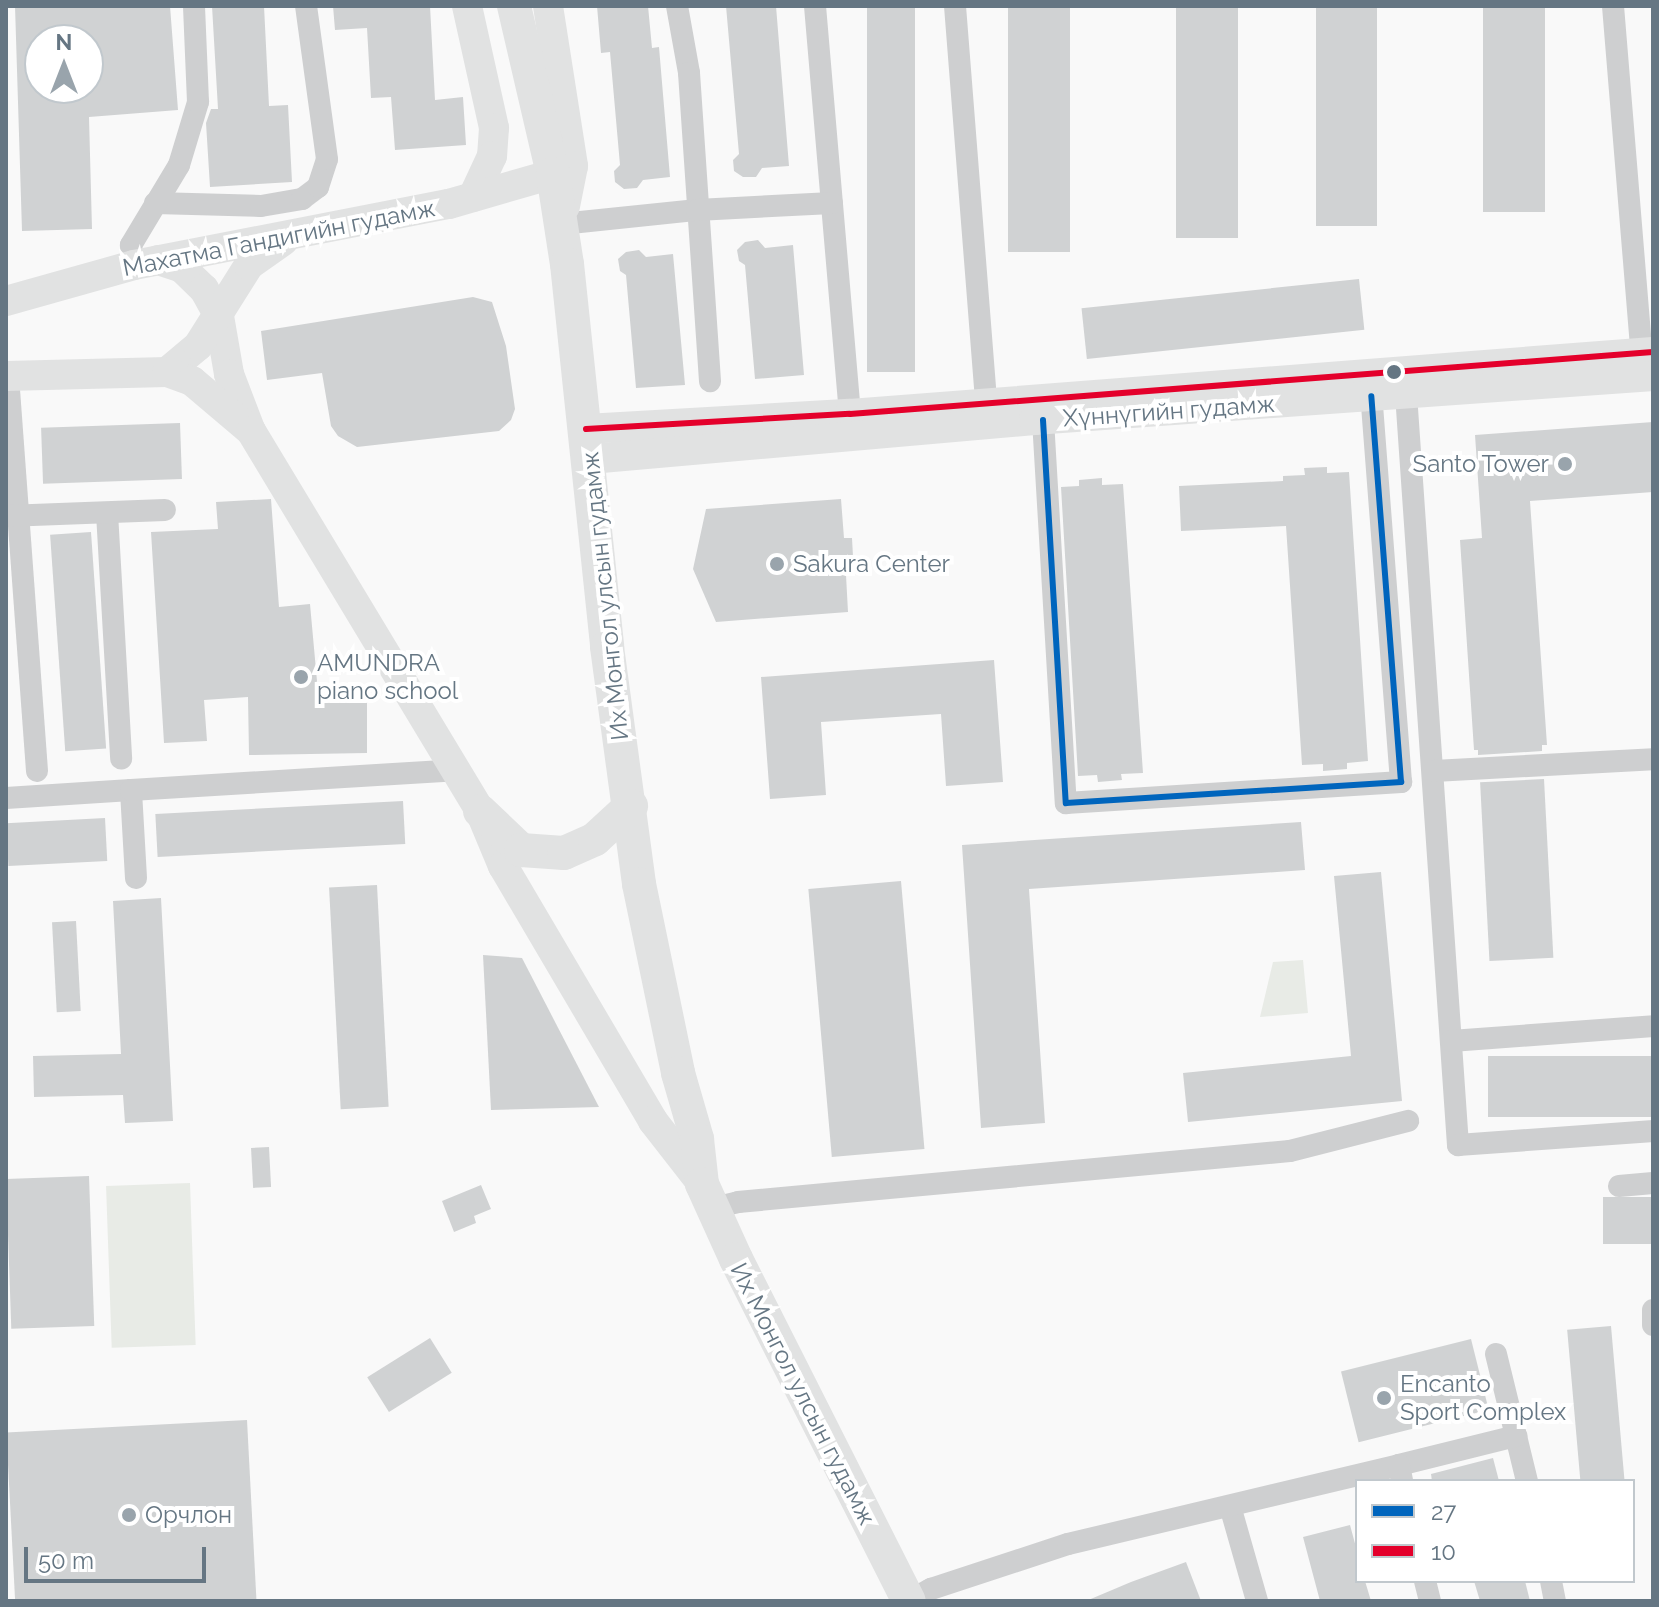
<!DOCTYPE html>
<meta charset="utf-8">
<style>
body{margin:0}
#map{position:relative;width:1659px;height:1607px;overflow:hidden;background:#f9f9f9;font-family:Raleway,sans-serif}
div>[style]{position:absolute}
.green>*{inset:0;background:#e8ebe6;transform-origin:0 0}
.building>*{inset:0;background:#d0d2d3;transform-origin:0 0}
.street>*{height:22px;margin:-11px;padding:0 11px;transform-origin:11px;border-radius:11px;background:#cecfd0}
.secondary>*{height:30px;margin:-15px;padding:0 15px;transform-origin:15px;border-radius:15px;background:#e1e2e2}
.primary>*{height:34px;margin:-17px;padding:0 17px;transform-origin:17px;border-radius:17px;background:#e1e2e2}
.bus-1>*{height:6px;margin:-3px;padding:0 3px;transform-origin:3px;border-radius:3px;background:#0065bd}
.bus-2>*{height:6px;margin:-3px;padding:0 3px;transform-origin:3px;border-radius:3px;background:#e4002b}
.dots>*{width:22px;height:22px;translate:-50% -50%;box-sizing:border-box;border:4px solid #fff;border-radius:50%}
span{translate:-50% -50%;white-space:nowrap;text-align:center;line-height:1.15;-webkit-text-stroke:8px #fff;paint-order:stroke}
.street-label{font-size:24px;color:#657683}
.poi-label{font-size:24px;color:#657683}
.right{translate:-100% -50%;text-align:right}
.left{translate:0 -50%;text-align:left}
.frame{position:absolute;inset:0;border:8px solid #657683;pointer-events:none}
.legend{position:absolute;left:1355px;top:1479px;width:280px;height:104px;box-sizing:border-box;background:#fff;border:2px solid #c1c8cd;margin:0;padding:10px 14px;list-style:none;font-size:24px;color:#657683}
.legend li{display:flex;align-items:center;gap:16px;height:40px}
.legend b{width:40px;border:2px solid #c1c8cd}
.north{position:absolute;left:24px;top:24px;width:80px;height:80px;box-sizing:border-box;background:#fff;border:2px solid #c1c8cd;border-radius:50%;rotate:0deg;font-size:22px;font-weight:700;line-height:32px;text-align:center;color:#657683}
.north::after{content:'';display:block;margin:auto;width:28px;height:36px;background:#99a4ac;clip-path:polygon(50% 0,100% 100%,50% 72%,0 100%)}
.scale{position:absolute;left:24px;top:1547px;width:182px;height:36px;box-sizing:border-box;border:4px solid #657683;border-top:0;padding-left:10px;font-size:24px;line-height:28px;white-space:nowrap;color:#657683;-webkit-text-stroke:6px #fff;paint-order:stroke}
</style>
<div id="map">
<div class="green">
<div style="clip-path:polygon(1303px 960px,1308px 1013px,1260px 1017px,1273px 962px)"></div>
<div style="left:190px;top:1183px;width:162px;height:84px;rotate:88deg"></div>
</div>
<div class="building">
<div style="clip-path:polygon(evenodd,15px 6px,170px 6px,178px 110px,89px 117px,92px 229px,22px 231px,15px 6px,40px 40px,88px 40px,88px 88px,40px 88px,40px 40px)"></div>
<div style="clip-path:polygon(212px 6px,264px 6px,269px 106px,288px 105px,292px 182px,210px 187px,206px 123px,211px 109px,218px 109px)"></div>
<div style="clip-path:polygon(333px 6px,430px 6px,435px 100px,463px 97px,466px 145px,395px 150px,391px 97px,371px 98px,367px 28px,335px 30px)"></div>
<div style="clip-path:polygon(597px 6px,648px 6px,652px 48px,659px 47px,670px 177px,643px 180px,637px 188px,624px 189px,615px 182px,614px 171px,620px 165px,610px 52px,601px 53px)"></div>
<div style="clip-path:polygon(726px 6px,776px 6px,789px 166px,762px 168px,756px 177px,743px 177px,734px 171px,733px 160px,739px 154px)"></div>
<div style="left:867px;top:6px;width:48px;height:366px"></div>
<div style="left:1008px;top:6px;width:62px;height:246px"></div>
<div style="left:1176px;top:6px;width:62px;height:232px"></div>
<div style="left:1316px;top:6px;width:61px;height:220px"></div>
<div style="left:1483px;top:6px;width:62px;height:206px"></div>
<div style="clip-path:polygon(758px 240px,765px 248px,793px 245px,804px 375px,755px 379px,745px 265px,739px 261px,737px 250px,745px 242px)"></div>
<div style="clip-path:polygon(639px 250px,646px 257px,673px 254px,685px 385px,636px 388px,626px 275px,620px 271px,618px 259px,626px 252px)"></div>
<div style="left:1359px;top:279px;width:51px;height:279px;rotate:84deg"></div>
<div style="clip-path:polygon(473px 297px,492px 302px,506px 346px,515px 409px,511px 420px,499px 431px,357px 447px,338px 436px,331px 426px,322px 373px,267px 380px,261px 331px)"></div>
<div style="clip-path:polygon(1653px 422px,1653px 492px,1530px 501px,1547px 745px,1542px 745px,1542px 751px,1478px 755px,1478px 750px,1474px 750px,1460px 540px,1482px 538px,1475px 435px)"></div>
<div style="left:180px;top:423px;width:56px;height:139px;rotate:88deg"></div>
<div style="clip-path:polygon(1327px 467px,1327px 473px,1349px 472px,1368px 761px,1347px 763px,1347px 769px,1323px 771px,1323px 764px,1302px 765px,1286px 526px,1181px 531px,1179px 486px,1283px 481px,1283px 476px,1305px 475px,1304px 468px)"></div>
<div style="clip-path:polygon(1102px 478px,1102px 485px,1123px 484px,1143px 773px,1121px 774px,1122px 780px,1098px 782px,1097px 775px,1078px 776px,1061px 487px,1079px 486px,1079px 480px)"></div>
<div style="clip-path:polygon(271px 499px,279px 607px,310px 604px,319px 703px,367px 703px,367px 753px,249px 755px,248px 697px,204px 700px,207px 741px,164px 743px,151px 532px,218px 529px,216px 502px)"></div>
<div style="clip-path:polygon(841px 499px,844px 538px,852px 538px,854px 575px,846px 575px,848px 612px,716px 622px,693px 569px,706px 509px)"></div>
<div style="left:91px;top:532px;width:217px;height:41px;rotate:86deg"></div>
<div style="clip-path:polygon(994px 660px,1003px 782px,946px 786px,941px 714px,821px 722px,826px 795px,770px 799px,761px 677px)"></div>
<div style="left:1544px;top:779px;width:179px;height:64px;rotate:87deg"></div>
<div style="left:403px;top:801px;width:43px;height:248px;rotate:87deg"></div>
<div style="left:105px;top:818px;width:43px;height:99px;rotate:87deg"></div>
<div style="clip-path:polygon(1301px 822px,1305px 870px,1029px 889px,1045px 1123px,981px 1128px,962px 845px)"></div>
<div style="clip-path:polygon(1381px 872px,1402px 1101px,1188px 1122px,1183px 1073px,1351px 1056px,1334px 876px)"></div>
<div style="left:901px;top:881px;width:269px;height:93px;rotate:85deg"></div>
<div style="left:377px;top:885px;width:222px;height:48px;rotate:87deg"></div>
<div style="clip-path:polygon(161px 898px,173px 1121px,125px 1123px,123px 1095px,34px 1097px,33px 1056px,121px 1054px,113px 901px)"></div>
<div style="left:76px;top:921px;width:90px;height:24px;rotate:87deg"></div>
<div style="clip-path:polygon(483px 955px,522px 958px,599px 1107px,491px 1110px)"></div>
<div style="left:1653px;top:1056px;width:61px;height:165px;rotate:90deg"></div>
<div style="left:269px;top:1147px;width:40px;height:18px;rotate:87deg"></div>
<div style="left:89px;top:1176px;width:150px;height:83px;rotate:88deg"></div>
<div style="clip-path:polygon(481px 1185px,491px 1209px,474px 1216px,476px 1223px,454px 1232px,442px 1201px)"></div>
<div style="left:1653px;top:1197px;width:47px;height:50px;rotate:90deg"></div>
<div style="left:1611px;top:1326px;width:156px;height:44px;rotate:85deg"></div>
<div style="left:430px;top:1338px;width:41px;height:74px;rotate:58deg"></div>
<div style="left:1471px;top:1339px;width:73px;height:134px;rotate:76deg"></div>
<div style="left:247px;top:1420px;width:181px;height:241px;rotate:87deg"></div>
<div style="clip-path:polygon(1493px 1458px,1499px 1481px,1432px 1481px,1431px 1474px)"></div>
<div style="clip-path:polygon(1350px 1525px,1357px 1551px,1357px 1581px,1365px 1581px,1371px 1601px,1320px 1601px,1303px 1537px)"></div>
<div style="clip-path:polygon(1186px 1562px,1201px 1601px,1086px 1601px,1131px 1582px)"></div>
<div style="clip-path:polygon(1474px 1581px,1525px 1581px,1530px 1601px,1480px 1601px)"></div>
</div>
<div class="street">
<div style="left:677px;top:6px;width:68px;rotate:79.8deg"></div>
<div style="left:689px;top:73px;width:309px;rotate:86.1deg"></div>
<div style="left:815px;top:6px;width:409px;rotate:85.1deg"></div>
<div style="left:955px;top:6px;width:398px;rotate:85.5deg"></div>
<div style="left:1613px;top:6px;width:363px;rotate:85.3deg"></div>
<div style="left:155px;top:203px;width:106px;rotate:1.6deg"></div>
<div style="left:261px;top:206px;width:42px;rotate:-9.7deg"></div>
<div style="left:302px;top:199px;width:20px;rotate:-37deg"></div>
<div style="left:318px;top:187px;width:29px;rotate:-72deg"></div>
<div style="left:327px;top:159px;width:154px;rotate:-97.8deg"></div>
<div style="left:561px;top:224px;width:137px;rotate:-5.9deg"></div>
<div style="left:697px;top:210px;width:135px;rotate:-3deg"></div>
<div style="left:134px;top:265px;width:20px;rotate:-99deg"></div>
<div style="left:131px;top:245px;width:93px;rotate:-59deg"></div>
<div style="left:179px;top:165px;width:66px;rotate:-73.2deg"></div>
<div style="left:198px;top:102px;width:96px;rotate:-92.4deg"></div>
<div style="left:8px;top:376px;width:396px;rotate:85.8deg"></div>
<div style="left:1406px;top:394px;width:753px;rotate:86.04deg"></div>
<div style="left:1458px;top:1145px;width:196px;rotate:-4.1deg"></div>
<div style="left:1043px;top:420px;width:384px;rotate:86.6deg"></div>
<div style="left:1066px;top:803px;width:336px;rotate:-3.6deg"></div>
<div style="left:1401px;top:782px;width:387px;rotate:-94.4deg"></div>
<div style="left:107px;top:513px;width:246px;rotate:86.7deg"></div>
<div style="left:6px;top:516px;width:159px;rotate:-2.2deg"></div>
<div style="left:1434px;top:771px;width:219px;rotate:-3.1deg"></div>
<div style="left:6px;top:798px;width:125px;rotate:-3.7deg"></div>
<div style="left:136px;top:878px;width:88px;rotate:-93.3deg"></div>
<div style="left:131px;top:790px;width:325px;rotate:-3.5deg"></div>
<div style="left:1451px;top:1041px;width:203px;rotate:-4.2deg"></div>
<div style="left:1619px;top:1186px;width:34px;rotate:-5deg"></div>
<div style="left:713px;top:1208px;width:26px;rotate:-13deg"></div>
<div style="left:738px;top:1202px;width:554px;rotate:-5.28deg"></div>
<div style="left:1290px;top:1151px;width:122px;rotate:-14.3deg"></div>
<div style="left:1653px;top:1310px;width:15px;rotate:90deg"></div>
<div style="left:1496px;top:1354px;width:131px;rotate:76.3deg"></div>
<div style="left:1399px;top:1465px;width:121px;rotate:-13.9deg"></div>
<div style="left:1230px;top:1506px;width:99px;rotate:74.1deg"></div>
<div style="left:1425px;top:1581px;width:21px;rotate:76deg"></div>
<div style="left:1551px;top:1581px;width:20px;rotate:79deg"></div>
<div style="left:909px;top:1601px;width:25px;rotate:-29deg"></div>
<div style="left:931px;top:1589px;width:144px;rotate:-18.2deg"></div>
<div style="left:1068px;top:1544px;width:340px;rotate:-13.4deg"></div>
<div style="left:1399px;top:1465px;width:16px;rotate:79deg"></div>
</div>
<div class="secondary">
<div style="left:467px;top:6px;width:125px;rotate:77.5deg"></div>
<div style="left:494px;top:128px;width:28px;rotate:94deg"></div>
<div style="left:492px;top:156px;width:45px;rotate:114.9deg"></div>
<div style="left:548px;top:6px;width:162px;rotate:81.1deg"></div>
<div style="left:573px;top:166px;width:41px;rotate:101.3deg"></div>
<div style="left:158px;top:260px;width:25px;rotate:18deg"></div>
<div style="left:182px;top:268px;width:30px;rotate:44deg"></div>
<div style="left:204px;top:289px;width:31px;rotate:61deg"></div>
<div style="left:219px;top:316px;width:59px;rotate:80.2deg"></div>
<div style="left:229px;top:374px;width:59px;rotate:69.1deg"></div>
<div style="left:6px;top:301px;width:133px;rotate:-15.7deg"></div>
<div style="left:134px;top:265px;width:321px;rotate:-11deg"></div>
<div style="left:449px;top:204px;width:108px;rotate:-16.1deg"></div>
<div style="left:167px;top:372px;width:40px;rotate:-40deg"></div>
<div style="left:198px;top:346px;width:96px;rotate:-57.8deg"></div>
<div style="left:249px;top:265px;width:42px;rotate:-35.2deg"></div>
<div style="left:6px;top:376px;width:161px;rotate:-1.4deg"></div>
<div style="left:167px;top:372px;width:27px;rotate:20deg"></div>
<div style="left:192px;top:381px;width:77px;rotate:40.3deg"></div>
<div style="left:251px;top:431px;width:444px;rotate:58.9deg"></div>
<div style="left:480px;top:811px;width:60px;rotate:67.3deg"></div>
<div style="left:503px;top:866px;width:296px;rotate:59.5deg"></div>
<div style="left:653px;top:1121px;width:80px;rotate:52.1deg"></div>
<div style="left:586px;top:429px;width:264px;rotate:-3.3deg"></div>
<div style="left:850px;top:414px;width:805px;rotate:-4.42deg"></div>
<div style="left:590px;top:459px;width:446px;rotate:-5deg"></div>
<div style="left:1034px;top:420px;width:621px;rotate:-4.07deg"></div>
</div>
<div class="primary">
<div style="left:514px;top:6px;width:172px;rotate:76.9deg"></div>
<div style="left:553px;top:174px;width:91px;rotate:81.2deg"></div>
<div style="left:567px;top:264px;width:385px;rotate:84deg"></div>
<div style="left:607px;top:647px;width:239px;rotate:82.3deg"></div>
<div style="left:639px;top:884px;width:193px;rotate:78.3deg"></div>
<div style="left:678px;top:1073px;width:69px;rotate:73.9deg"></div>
<div style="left:697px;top:1139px;width:45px;rotate:83.7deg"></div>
<div style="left:702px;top:1184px;width:82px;rotate:65.6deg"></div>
<div style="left:736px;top:1259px;width:383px;rotate:63.2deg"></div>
<div style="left:480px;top:811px;width:57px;rotate:43.6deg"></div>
<div style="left:521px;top:850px;width:43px;rotate:4deg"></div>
<div style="left:564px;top:853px;width:34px;rotate:-24deg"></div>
<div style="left:595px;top:839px;width:49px;rotate:-42.5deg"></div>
</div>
<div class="bus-1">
<div style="left:1043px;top:420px;width:384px;rotate:86.6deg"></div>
<div style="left:1066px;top:803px;width:336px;rotate:-3.6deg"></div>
<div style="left:1401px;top:782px;width:387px;rotate:-94.4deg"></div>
</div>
<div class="bus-2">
<div style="left:586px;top:429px;width:264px;rotate:-3.3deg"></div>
<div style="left:850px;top:414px;width:805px;rotate:-4.42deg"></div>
</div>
<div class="dots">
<div style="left:1394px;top:372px;background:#657683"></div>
<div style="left:1565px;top:464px;background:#99a4ac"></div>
<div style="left:777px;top:564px;background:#99a4ac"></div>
<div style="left:301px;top:677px;background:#99a4ac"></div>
<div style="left:1384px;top:1398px;background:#99a4ac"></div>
<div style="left:129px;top:1515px;background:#99a4ac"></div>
</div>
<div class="street-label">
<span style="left:279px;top:238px;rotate:-11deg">Махатма Гандигийн гудамж</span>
<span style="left:1169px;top:411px;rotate:-4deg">Хүннүгийн гудамж</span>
<span style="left:605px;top:596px;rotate:-96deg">Их Монгол улсын гудамж</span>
<span style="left:803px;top:1394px;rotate:63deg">Их Монгол улсын гудамж</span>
</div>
<div class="poi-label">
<span class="right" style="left:1549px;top:464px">Santo Tower</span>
<span class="left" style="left:793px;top:564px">Sakura Center</span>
<span class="left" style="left:317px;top:677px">AMUNDRA<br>piano school</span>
<span class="left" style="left:1400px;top:1398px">Encanto<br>Sport Complex</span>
<span class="left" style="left:145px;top:1515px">Орчлон</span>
</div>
<div class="frame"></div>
<ul class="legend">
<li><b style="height:10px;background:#0065bd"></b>27</li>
<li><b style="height:10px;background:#e4002b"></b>10</li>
</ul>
<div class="north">N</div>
<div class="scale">50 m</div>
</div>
